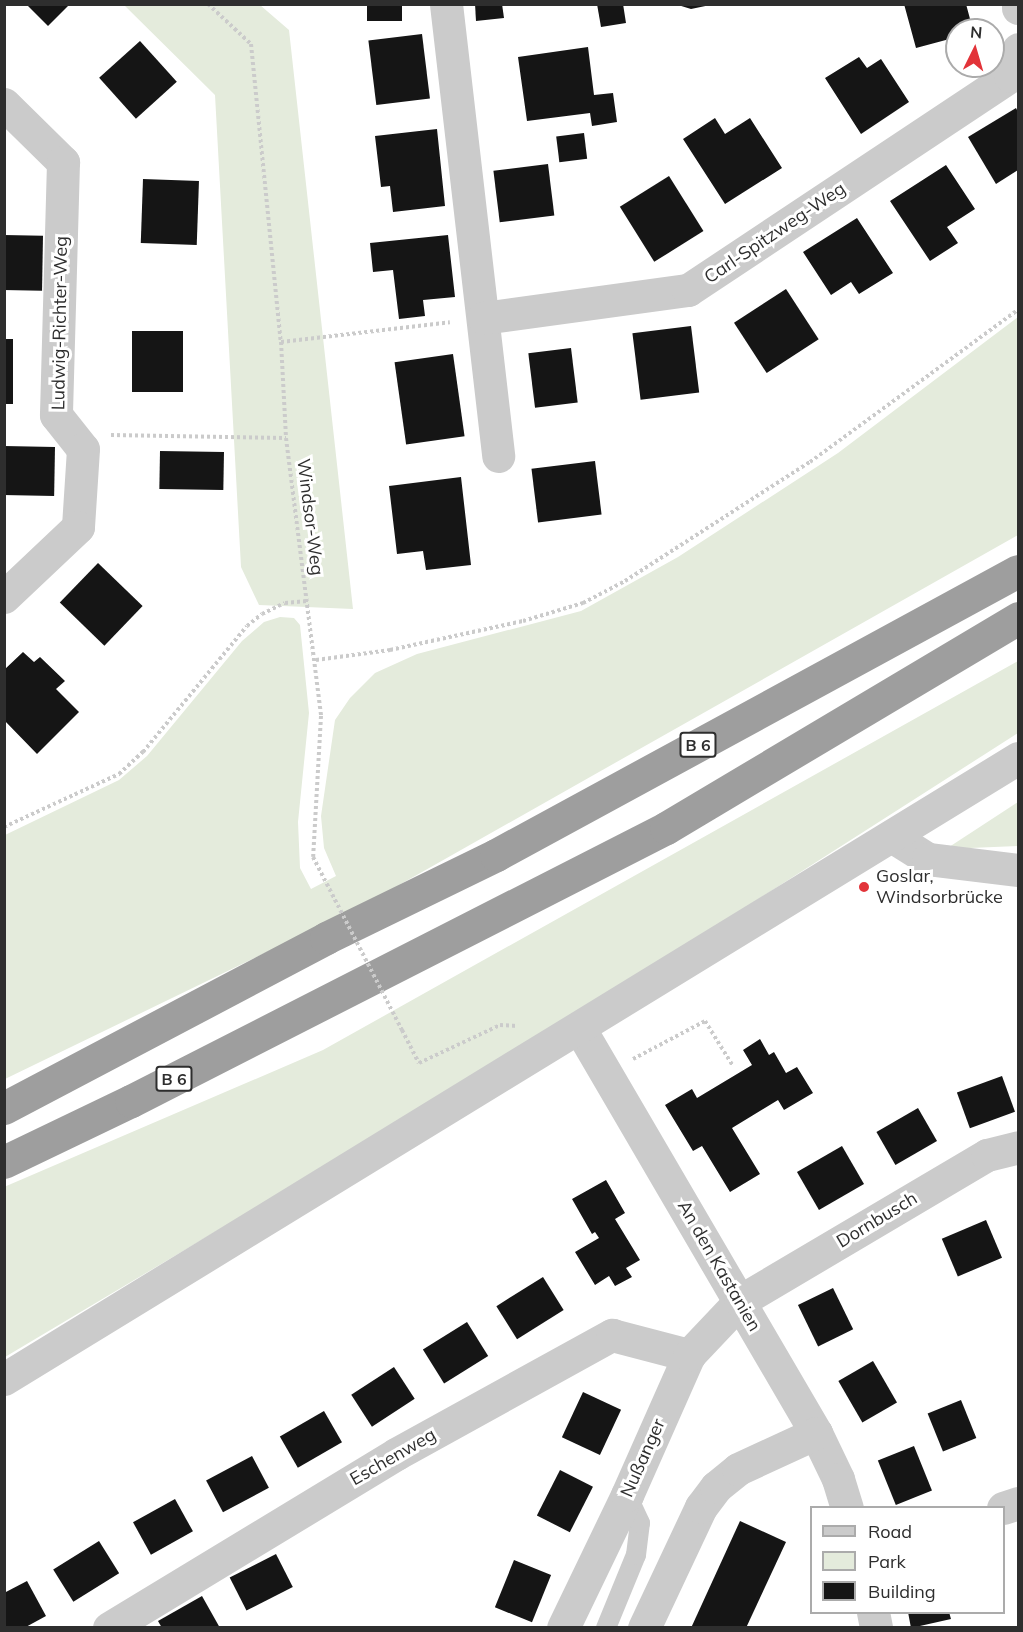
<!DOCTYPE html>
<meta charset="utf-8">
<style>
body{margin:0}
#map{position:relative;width:1023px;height:1632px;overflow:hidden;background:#fff;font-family:Mulish,sans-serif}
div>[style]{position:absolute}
.green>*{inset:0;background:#e4ebdc}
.building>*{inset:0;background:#151515;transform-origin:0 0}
.path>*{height:4px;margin-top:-2px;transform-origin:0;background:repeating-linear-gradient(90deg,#cbcbcb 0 3px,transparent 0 6px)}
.service>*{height:20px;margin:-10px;padding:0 10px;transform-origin:10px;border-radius:10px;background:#cbcbcb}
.minor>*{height:33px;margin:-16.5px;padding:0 16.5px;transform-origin:16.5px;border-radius:16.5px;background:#cbcbcb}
.tertiary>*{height:33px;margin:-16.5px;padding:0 16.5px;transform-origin:16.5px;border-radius:16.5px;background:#cbcbcb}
.trunk>*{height:33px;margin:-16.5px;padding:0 16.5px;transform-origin:16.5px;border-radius:16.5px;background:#9e9e9e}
.path-bridge>*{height:4px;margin-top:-2px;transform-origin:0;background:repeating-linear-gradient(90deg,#cbcbcb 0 3px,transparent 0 6px)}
.dots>*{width:16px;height:16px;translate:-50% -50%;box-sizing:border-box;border:3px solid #fff;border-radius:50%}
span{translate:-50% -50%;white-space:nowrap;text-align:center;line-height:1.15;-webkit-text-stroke:6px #fff;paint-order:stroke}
.shield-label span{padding:2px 4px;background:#fff;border:2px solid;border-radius:4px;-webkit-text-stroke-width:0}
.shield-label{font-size:16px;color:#2e2e2e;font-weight:700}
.street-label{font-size:18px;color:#2e2e2e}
.poi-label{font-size:18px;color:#2e2e2e}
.left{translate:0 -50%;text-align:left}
.frame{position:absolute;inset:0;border:6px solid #2e2e2e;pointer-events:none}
.legend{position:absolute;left:810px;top:1506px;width:195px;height:108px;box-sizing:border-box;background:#fff;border:2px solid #ababab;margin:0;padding:8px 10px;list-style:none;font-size:18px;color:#2e2e2e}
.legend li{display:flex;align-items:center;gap:12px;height:30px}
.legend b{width:30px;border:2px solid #ababab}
.north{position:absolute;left:945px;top:18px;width:60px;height:60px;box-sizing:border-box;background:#fff;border:2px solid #ababab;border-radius:50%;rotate:5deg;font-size:16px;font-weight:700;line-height:24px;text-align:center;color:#2e2e2e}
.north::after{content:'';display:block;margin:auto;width:21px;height:27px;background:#e23339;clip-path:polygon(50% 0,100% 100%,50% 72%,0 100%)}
</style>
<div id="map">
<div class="green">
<div style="clip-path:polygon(124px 5px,260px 5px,289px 30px,353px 609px,259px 605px,241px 567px,215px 95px)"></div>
<div style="clip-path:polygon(1018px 317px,1018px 535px,362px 906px,5px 1079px,5px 835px,119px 780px,147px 756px,242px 641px,264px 622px,280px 617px,294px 618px,300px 625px,309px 713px,298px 822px,300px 868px,311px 889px,336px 876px,324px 848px,321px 816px,335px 720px,350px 698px,375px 673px,417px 654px,581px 611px,678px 557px,838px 453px)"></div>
<div style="clip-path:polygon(1018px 661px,1018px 733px,549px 1033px,5px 1357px,4px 1187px,323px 1050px)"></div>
<div style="clip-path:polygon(1018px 802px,1018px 846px,946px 849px)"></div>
</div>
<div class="building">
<div style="clip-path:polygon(26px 4px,70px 4px,48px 26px)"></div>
<div style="left:367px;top:4px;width:35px;height:17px"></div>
<div style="clip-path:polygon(475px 4px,502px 4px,504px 18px,476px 21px)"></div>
<div style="clip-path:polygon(597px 4px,623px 4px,626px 23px,601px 27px)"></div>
<div style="clip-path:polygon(715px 4px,691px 9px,678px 5px,678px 4px)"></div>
<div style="clip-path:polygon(904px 4px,966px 4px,973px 30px,957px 30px,957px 37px,916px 48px)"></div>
<div style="left:422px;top:34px;width:65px;height:54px;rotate:83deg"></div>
<div style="left:140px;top:41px;width:55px;height:55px;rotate:48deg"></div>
<div style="clip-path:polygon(588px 47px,594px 95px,613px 93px,617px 122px,592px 126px,590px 113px,527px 121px,518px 57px)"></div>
<div style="clip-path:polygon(859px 57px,867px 68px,881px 59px,909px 102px,861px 134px,825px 78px)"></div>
<div style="clip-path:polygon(1016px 108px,1018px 112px,1018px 170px,996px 184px,968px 137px)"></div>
<div style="clip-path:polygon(715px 118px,725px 134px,750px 118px,782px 168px,725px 204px,683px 139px)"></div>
<div style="clip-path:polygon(437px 129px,445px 206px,393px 212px,390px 186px,381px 187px,375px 136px)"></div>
<div style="left:584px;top:133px;width:26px;height:28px;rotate:83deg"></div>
<div style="left:548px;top:164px;width:52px;height:55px;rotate:83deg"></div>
<div style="clip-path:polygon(946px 165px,975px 209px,947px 227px,958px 243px,930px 261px,890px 201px)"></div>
<div style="left:669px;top:176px;width:65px;height:58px;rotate:58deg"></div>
<div style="left:143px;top:179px;width:56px;height:64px;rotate:2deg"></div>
<div style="clip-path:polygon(857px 218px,893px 273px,859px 294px,851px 282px,831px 295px,803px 252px)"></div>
<div style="left:4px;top:235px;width:39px;height:55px;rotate:1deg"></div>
<div style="clip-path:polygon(448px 235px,455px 297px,423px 300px,425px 316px,399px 319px,393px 270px,373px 272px,370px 243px)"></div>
<div style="left:786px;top:289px;width:60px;height:62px;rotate:57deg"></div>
<div style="left:691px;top:326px;width:67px;height:59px;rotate:83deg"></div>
<div style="left:132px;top:331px;width:51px;height:61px"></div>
<div style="left:4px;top:339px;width:9px;height:65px"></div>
<div style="left:571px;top:348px;width:55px;height:43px;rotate:83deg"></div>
<div style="left:453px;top:354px;width:83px;height:59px;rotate:82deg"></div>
<div style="left:4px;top:446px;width:51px;height:49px;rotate:1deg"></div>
<div style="left:160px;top:451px;width:64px;height:38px;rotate:1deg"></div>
<div style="left:595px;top:461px;width:54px;height:64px;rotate:83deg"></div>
<div style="clip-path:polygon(461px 477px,471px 565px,426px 570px,423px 551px,397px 554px,389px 486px)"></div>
<div style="left:98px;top:563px;width:62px;height:55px;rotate:44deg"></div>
<div style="clip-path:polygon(23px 652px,34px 662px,40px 657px,65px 681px,56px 689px,79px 712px,37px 754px,4px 720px,4px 670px)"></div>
<div style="clip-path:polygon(760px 1039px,769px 1055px,774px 1052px,786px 1073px,797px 1067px,813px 1093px,784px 1110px,778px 1100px,732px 1128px,760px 1174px,730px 1192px,702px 1146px,693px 1151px,665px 1105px,692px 1089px,697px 1098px,752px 1065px,743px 1050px)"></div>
<div style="left:1002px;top:1076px;width:38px;height:48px;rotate:70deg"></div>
<div style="left:918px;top:1108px;width:38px;height:48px;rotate:60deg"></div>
<div style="left:842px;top:1146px;width:44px;height:52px;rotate:60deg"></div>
<div style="clip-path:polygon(606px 1180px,625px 1213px,615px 1219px,640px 1260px,626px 1268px,632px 1277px,615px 1286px,609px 1276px,595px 1285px,575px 1252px,599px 1238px,595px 1232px,592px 1234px,572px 1199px)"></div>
<div style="left:986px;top:1220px;width:41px;height:48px;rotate:67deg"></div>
<div style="left:543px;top:1277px;width:39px;height:55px;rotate:58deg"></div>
<div style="left:833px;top:1288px;width:46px;height:39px;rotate:64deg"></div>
<div style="left:467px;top:1322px;width:40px;height:52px;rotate:58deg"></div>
<div style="left:873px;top:1361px;width:48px;height:40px;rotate:60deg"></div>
<div style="left:394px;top:1367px;width:38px;height:51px;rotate:57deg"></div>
<div style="left:583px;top:1392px;width:42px;height:50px;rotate:25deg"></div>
<div style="left:961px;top:1400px;width:41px;height:36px;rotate:68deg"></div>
<div style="left:324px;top:1411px;width:36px;height:51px;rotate:60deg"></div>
<div style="left:914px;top:1446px;width:48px;height:39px;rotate:68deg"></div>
<div style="left:252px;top:1456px;width:36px;height:52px;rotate:62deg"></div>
<div style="left:560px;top:1470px;width:37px;height:51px;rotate:27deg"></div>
<div style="left:175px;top:1499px;width:37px;height:48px;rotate:61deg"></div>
<div style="clip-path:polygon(740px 1521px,786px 1542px,746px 1628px,691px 1628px)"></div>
<div style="left:99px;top:1541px;width:38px;height:54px;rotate:58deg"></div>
<div style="left:276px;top:1554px;width:37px;height:52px;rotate:63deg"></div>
<div style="left:514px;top:1560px;width:40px;height:51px;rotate:22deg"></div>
<div style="clip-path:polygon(27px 1581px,46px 1616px,24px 1628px,4px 1628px,4px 1593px)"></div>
<div style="clip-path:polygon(202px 1596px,220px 1628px,162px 1628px,158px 1621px)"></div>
<div style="clip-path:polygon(908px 1612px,949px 1612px,951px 1619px,911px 1628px)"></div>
</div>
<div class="path">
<div style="left:208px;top:4px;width:59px;rotate:42.9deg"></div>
<div style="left:251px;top:44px;width:300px;rotate:84.3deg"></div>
<div style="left:281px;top:342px;width:96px;rotate:87deg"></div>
<div style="left:286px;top:438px;width:280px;rotate:82.8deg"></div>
<div style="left:321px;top:716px;width:141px;rotate:93.2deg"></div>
<div style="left:281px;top:342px;width:170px;rotate:-6.7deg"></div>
<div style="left:111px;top:435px;width:175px;rotate:1deg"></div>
<div style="left:316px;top:660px;width:75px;rotate:-7.7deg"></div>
<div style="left:390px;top:650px;width:136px;rotate:-12.3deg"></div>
<div style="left:523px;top:621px;width:63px;rotate:-16.7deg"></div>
<div style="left:583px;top:603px;width:47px;rotate:-27.6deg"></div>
<div style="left:625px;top:581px;width:220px;rotate:-32.8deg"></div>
<div style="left:810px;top:462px;width:258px;rotate:-36.2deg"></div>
<div style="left:4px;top:827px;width:127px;rotate:-24.7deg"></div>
<div style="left:119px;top:774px;width:33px;rotate:-43deg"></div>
<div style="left:143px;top:752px;width:163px;rotate:-50.5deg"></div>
<div style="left:247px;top:626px;width:19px;rotate:-39deg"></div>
<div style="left:262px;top:614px;width:25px;rotate:-26deg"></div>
<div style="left:285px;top:603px;width:22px;rotate:-5deg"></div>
<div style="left:402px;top:1030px;width:37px;rotate:63deg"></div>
<div style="left:419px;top:1063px;width:89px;rotate:-25.1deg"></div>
<div style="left:500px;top:1025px;width:18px;rotate:3deg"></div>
<div style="left:633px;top:1059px;width:81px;rotate:-27.8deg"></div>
<div style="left:705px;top:1021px;width:53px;rotate:58.1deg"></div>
</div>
<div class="service">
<div style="left:606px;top:1628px;width:79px;rotate:-67.7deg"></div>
<div style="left:636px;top:1555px;width:32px;rotate:-83deg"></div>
<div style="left:640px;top:1523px;width:31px;rotate:-115deg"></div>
</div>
<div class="minor">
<div style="left:446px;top:4px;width:455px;rotate:83.4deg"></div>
<div style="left:1018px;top:4px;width:4px;rotate:90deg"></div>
<div style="left:4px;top:104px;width:83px;rotate:44.5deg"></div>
<div style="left:63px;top:162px;width:253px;rotate:91.6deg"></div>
<div style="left:56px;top:415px;width:43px;rotate:51.5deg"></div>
<div style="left:83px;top:449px;width:78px;rotate:93.7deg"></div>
<div style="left:78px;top:527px;width:102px;rotate:136.6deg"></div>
<div style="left:483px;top:318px;width:207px;rotate:-7.8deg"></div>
<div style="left:688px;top:290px;width:387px;rotate:-33.6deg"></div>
<div style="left:1010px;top:76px;width:28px;rotate:-73deg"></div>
<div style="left:893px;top:837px;width:41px;rotate:32.2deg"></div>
<div style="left:928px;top:859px;width:91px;rotate:7deg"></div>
<div style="left:580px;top:1029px;width:468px;rotate:59.7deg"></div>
<div style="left:816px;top:1433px;width:51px;rotate:64.4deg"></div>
<div style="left:838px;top:1479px;width:30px;rotate:73deg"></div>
<div style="left:1003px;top:1508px;width:16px;rotate:-18deg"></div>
<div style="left:873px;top:1612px;width:16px;rotate:79deg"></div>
<div style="left:109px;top:1628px;width:336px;rotate:-31.2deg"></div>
<div style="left:396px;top:1454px;width:247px;rotate:-28.9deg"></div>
<div style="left:612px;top:1335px;width:80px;rotate:14.6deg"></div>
<div style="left:563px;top:1628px;width:148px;rotate:-64.3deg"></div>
<div style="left:627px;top:1495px;width:153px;rotate:-66.1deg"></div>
<div style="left:689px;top:1355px;width:74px;rotate:-46.6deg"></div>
<div style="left:740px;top:1301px;width:287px;rotate:-30.6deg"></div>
<div style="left:987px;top:1155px;width:32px;rotate:-14deg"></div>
<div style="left:644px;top:1628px;width:134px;rotate:-64.8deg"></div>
<div style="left:701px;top:1507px;width:25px;rotate:-53deg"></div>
<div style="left:716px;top:1487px;width:28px;rotate:-39deg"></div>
<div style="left:738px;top:1469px;width:86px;rotate:-24.8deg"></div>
</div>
<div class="tertiary">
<div style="left:4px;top:1379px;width:1189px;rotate:-31.48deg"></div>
</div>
<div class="trunk">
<div style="left:4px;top:1108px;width:364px;rotate:-27.8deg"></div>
<div style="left:326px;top:938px;width:189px;rotate:-26deg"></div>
<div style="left:496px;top:855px;width:594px;rotate:-28.55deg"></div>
<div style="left:4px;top:1162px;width:141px;rotate:-25.7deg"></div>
<div style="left:131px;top:1101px;width:601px;rotate:-27.03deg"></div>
<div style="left:666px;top:828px;width:410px;rotate:-30.8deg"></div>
</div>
<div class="path-bridge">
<div style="left:313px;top:857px;width:195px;rotate:62.8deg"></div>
</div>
<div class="dots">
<div style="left:864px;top:887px;background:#e23339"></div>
</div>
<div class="shield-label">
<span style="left:698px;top:745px">B 6</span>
<span style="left:174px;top:1079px">B 6</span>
</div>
<div class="street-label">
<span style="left:775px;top:233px;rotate:-34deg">Carl-Spitzweg-Weg</span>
<span style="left:60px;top:323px;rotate:-89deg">Ludwig-Richter-Weg</span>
<span style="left:310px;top:517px;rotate:83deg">Windsor-Weg</span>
<span style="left:877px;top:1220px;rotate:-31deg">Dornbusch</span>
<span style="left:719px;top:1266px;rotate:60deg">An den Kastanien</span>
<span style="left:393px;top:1457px;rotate:-30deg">Eschenweg</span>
<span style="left:643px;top:1458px;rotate:-66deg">Nußanger</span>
</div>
<div class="poi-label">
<span class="left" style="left:876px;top:887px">Goslar,<br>Windsorbrücke</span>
</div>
<div class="frame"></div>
<ul class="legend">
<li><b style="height:8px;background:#cbcbcb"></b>Road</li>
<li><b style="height:16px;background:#e4ebdc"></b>Park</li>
<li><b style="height:16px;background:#151515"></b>Building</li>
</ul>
<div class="north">N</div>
</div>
